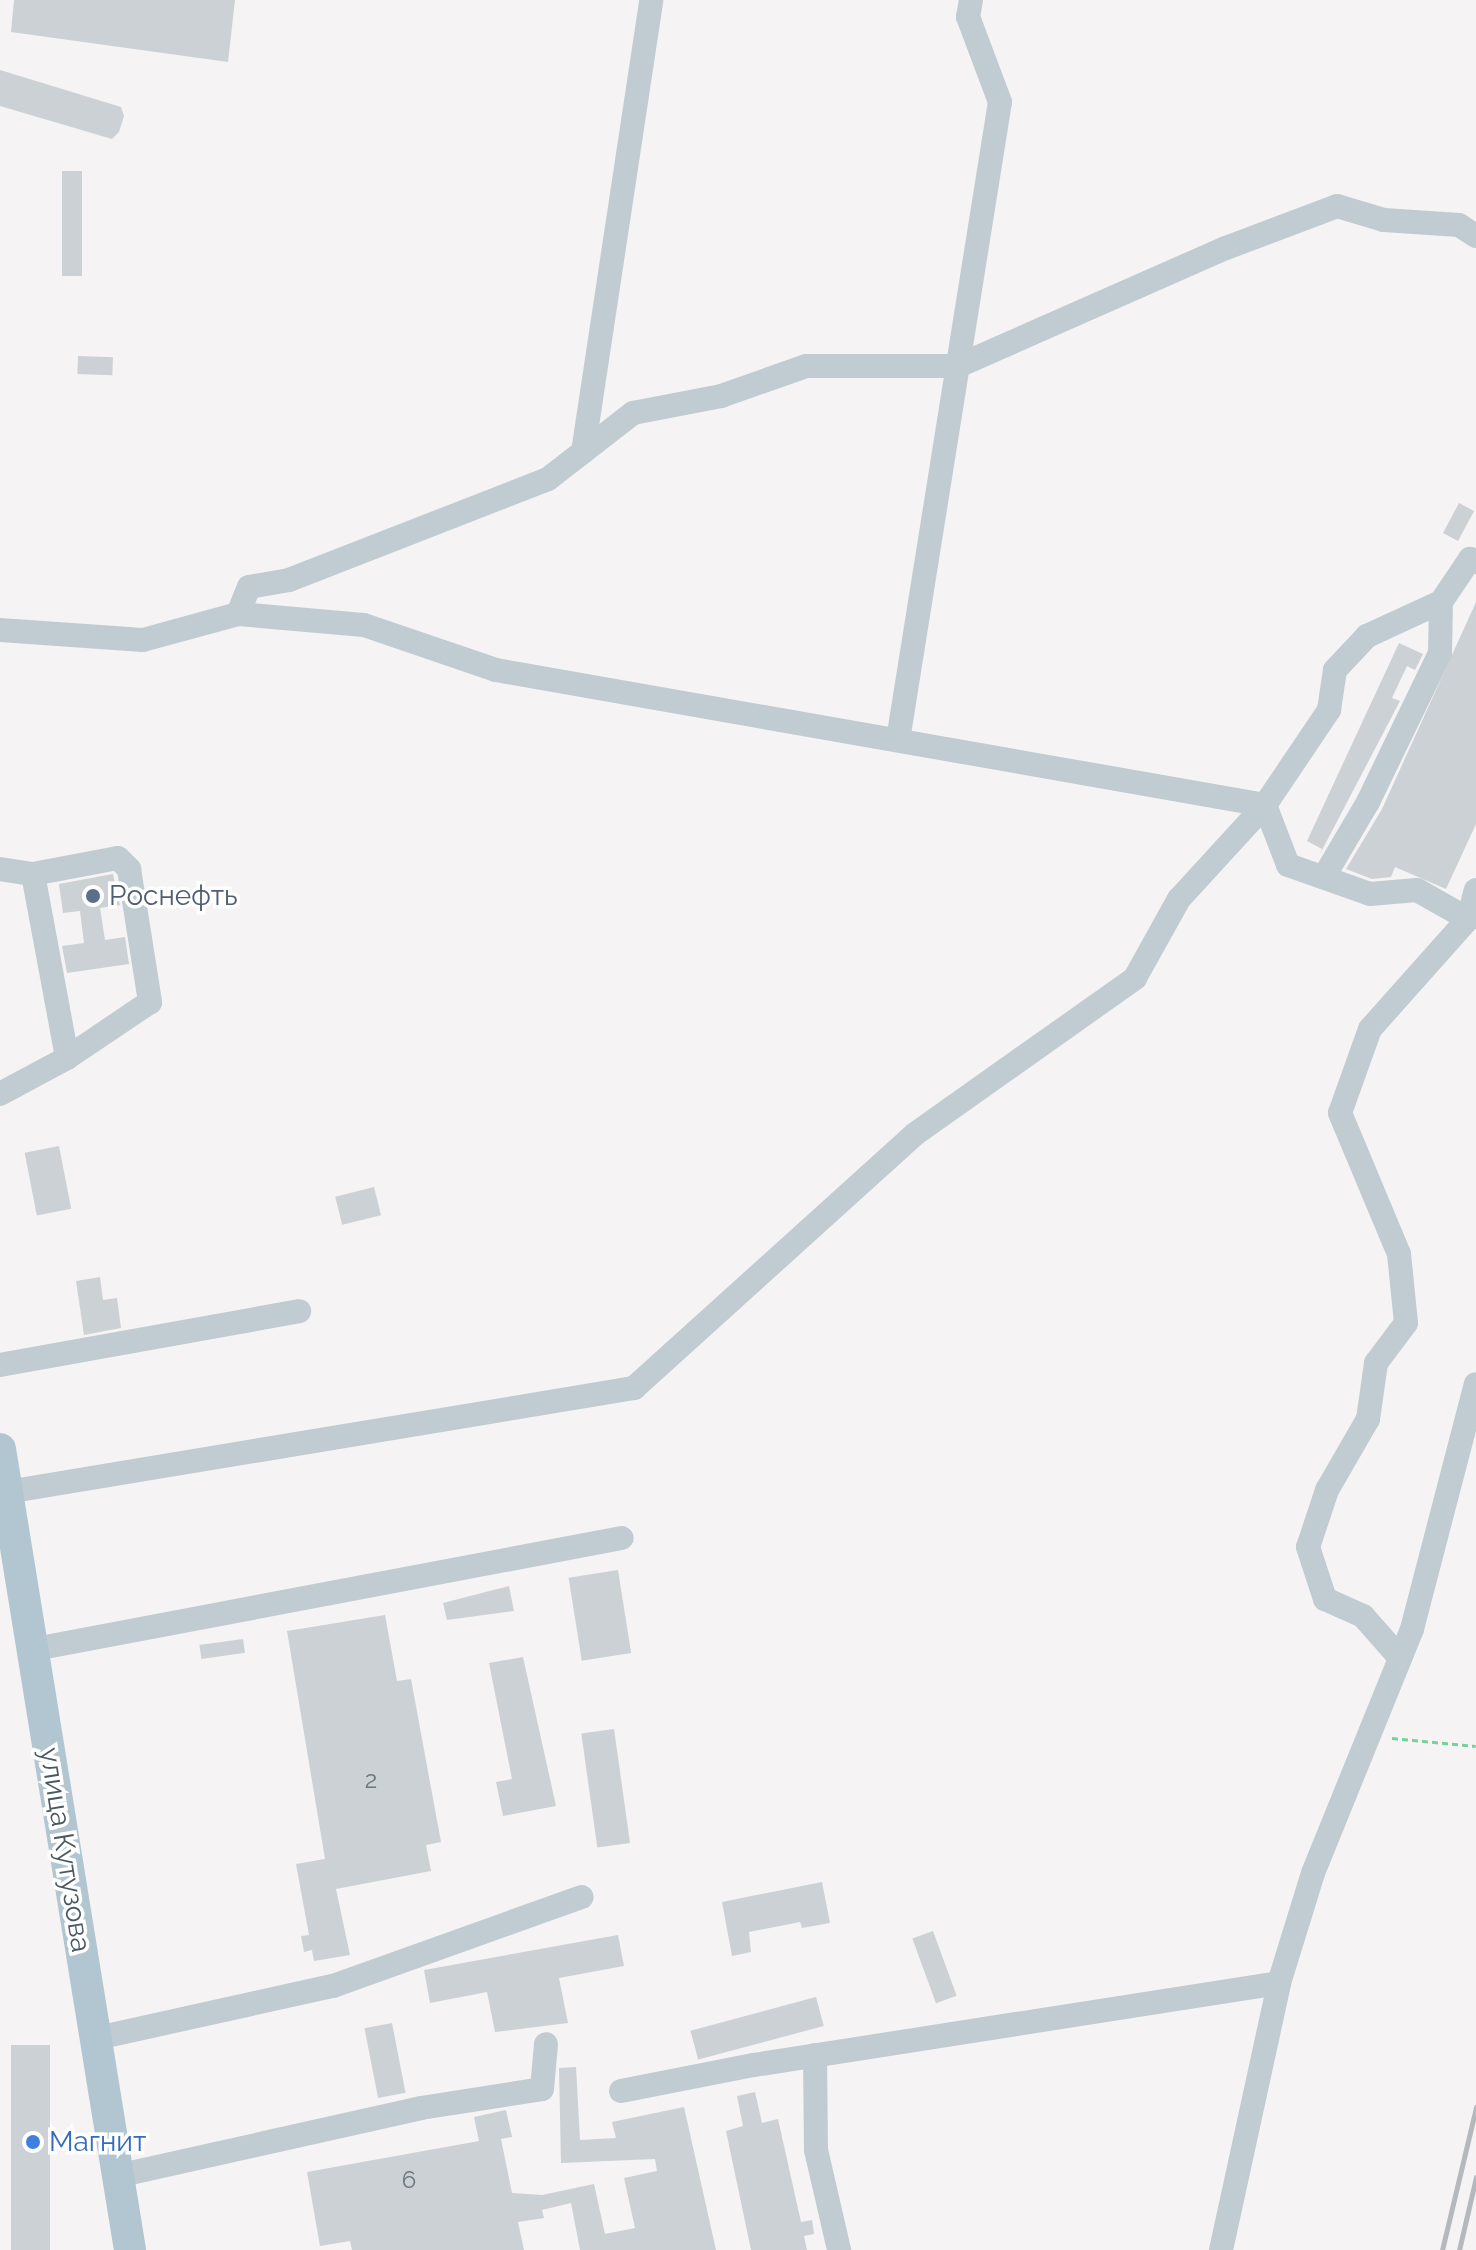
<!DOCTYPE html>
<meta charset="utf-8">
<style>
body{margin:0}
#map{position:relative;width:1476px;height:2250px;overflow:hidden;background:#f5f3f3;font-family:Raleway,sans-serif}
div>[style]{position:absolute}
.building>*{inset:0;background:#ccd1d5;transform-origin:0 0}
.path>*{height:3px;margin-top:-1.5px;transform-origin:0;background:repeating-linear-gradient(90deg,#78d199 0 6px,transparent 0 10px)}
.minor>*{height:24px;margin:-12px;padding:0 12px;transform-origin:12px;border-radius:12px;background:#c0ccd2}
.major>*{height:32px;margin:-16px;padding:0 16px;transform-origin:16px;border-radius:16px;background:#b2c6d1}
.rail>*{height:5px;margin:-2.5px;padding:0 2.5px;transform-origin:2.5px;border-radius:2.5px;background:#b4b9bd}
.dots>*{width:22px;height:22px;translate:-50% -50%;box-sizing:border-box;border:4px solid #fff;border-radius:50%}
span{translate:-50% -50%;white-space:nowrap;text-align:center;line-height:1.15;-webkit-text-stroke:7px #fff;paint-order:stroke}
.number-label{font-size:24px;color:#6a777e}
.number-label span{-webkit-text-stroke-width:0}
.service-label{font-size:28px;color:#4e5e75}
.left{translate:0 -50%;text-align:left}
.street-label{font-size:28px;color:#495961}
.shop-label{font-size:28px;color:#366cbe}
</style>
<div id="map">
<div class="building">
<div style="clip-path:polygon(14px 0,235px 0,228px 62px,11px 32px)"></div>
<div style="clip-path:polygon(0 70px,121px 107px,124px 116px,119px 132px,112px 139px,0 106px)"></div>
<div style="left:62px;top:171px;width:20px;height:105px"></div>
<div style="left:78px;top:356px;width:35px;height:18px;rotate:2deg"></div>
<div style="left:1459px;top:503px;width:17px;height:34px;rotate:28deg"></div>
<div style="clip-path:polygon(1476px 602px,1476px 824px,1446px 889px,1395px 867px,1391px 877px,1372px 879px,1346px 869px,1382px 809px)"></div>
<div style="clip-path:polygon(1399px 643px,1423px 654px,1415px 670px,1407px 666px,1392px 698px,1400px 701px,1320px 854px,1322px 849px,1307px 841px)"></div>
<div style="clip-path:polygon(113px 874px,120px 905px,100px 908px,105px 940px,125px 937px,129px 964px,67px 973px,62px 946px,84px 943px,80px 911px,63px 913px,59px 884px)"></div>
<div style="left:59px;top:1146px;width:64px;height:35px;rotate:79deg"></div>
<div style="left:374px;top:1187px;width:29px;height:40px;rotate:76deg"></div>
<div style="clip-path:polygon(100px 1277px,103px 1300px,117px 1298px,121px 1328px,84px 1335px,76px 1281px)"></div>
<div style="left:618px;top:1570px;width:84px;height:50px;rotate:81deg"></div>
<div style="clip-path:polygon(509px 1586px,514px 1611px,447px 1620px,443px 1603px)"></div>
<div style="clip-path:polygon(385px 1615px,397px 1681px,411px 1679px,441px 1842px,426px 1845px,431px 1871px,336px 1889px,350px 1955px,314px 1961px,312px 1950px,304px 1952px,301px 1936px,309px 1935px,296px 1864px,325px 1859px,287px 1631px)"></div>
<div style="left:243px;top:1639px;width:14px;height:44px;rotate:82deg"></div>
<div style="clip-path:polygon(523px 1657px,556px 1806px,503px 1816px,496px 1782px,512px 1779px,489px 1663px)"></div>
<div style="left:614px;top:1729px;width:115px;height:33px;rotate:82deg"></div>
<div style="clip-path:polygon(822px 1882px,830px 1923px,802px 1928px,800px 1922px,749px 1932px,751px 1952px,732px 1956px,722px 1902px)"></div>
<div style="left:933px;top:1931px;width:69px;height:22px;rotate:70deg"></div>
<div style="clip-path:polygon(618px 1935px,624px 1966px,559px 1978px,568px 2023px,495px 2032px,487px 1992px,430px 2003px,424px 1970px)"></div>
<div style="left:816px;top:1997px;width:30px;height:130px;rotate:75deg"></div>
<div style="left:392px;top:2023px;width:71px;height:28px;rotate:79deg"></div>
<div style="left:11px;top:2045px;width:39px;height:205px"></div>
<div style="clip-path:polygon(576px 2067px,580px 2140px,616px 2138px,612px 2122px,684px 2107px,716px 2250px,580px 2250px,571px 2203px,542px 2210px,544px 2218px,518px 2222px,524px 2250px,352px 2250px,350px 2241px,320px 2246px,307px 2172px,479px 2141px,474px 2117px,506px 2110px,512px 2137px,501px 2139px,512px 2193px,542px 2195px,594px 2184px,605px 2234px,635px 2228px,624px 2178px,657px 2171px,655px 2159px,561px 2163px,559px 2068px)"></div>
<div style="clip-path:polygon(755px 2092px,762px 2123px,778px 2119px,801px 2222px,812px 2220px,814px 2234px,804px 2236px,807px 2250px,751px 2250px,726px 2131px,743px 2126px,737px 2096px)"></div>
</div>
<div class="path">
<div style="left:1392px;top:1738px;width:84px;rotate:5.4deg"></div>
</div>
<div class="minor">
<div style="left:583px;top:452px;width:457px;rotate:-81.4deg"></div>
<div style="left:238px;top:614px;width:29px;rotate:-68deg"></div>
<div style="left:249px;top:587px;width:41px;rotate:-9.9deg"></div>
<div style="left:289px;top:580px;width:278px;rotate:-21.3deg"></div>
<div style="left:548px;top:479px;width:108px;rotate:-37.8deg"></div>
<div style="left:633px;top:413px;width:90px;rotate:-10.9deg"></div>
<div style="left:721px;top:396px;width:90px;rotate:-19.4deg"></div>
<div style="left:806px;top:366px;width:152px"></div>
<div style="left:958px;top:366px;width:293px;rotate:-23.8deg"></div>
<div style="left:1226px;top:248px;width:119px;rotate:-20.7deg"></div>
<div style="left:1337px;top:206px;width:49px;rotate:16.6deg"></div>
<div style="left:1384px;top:220px;width:75px;rotate:3.8deg"></div>
<div style="left:1459px;top:225px;width:20px;rotate:33deg"></div>
<div style="left:0;top:630px;width:143px;rotate:4deg"></div>
<div style="left:143px;top:640px;width:98px;rotate:-15.3deg"></div>
<div style="left:238px;top:614px;width:126px;rotate:5deg"></div>
<div style="left:364px;top:625px;width:139px;rotate:18.8deg"></div>
<div style="left:496px;top:670px;width:781px;rotate:9.96deg"></div>
<div style="left:1265px;top:805px;width:64px;rotate:69deg"></div>
<div style="left:1288px;top:865px;width:87px;rotate:19.5deg"></div>
<div style="left:1370px;top:894px;width:47px;rotate:-4.9deg"></div>
<div style="left:1417px;top:890px;width:59px;rotate:29.6deg"></div>
<div style="left:1468px;top:919px;width:147px;rotate:131.7deg"></div>
<div style="left:1370px;top:1029px;width:89px;rotate:109.7deg"></div>
<div style="left:1340px;top:1113px;width:153px;rotate:67.3deg"></div>
<div style="left:1399px;top:1254px;width:69px;rotate:84.2deg"></div>
<div style="left:1406px;top:1323px;width:50px;rotate:126.9deg"></div>
<div style="left:1376px;top:1363px;width:57px;rotate:98.1deg"></div>
<div style="left:1368px;top:1419px;width:82px;rotate:120deg"></div>
<div style="left:1327px;top:1490px;width:60px;rotate:108.4deg"></div>
<div style="left:1308px;top:1547px;width:55px;rotate:71.9deg"></div>
<div style="left:1325px;top:1599px;width:42px;rotate:24.1deg"></div>
<div style="left:1363px;top:1616px;width:56px;rotate:48.6deg"></div>
<div style="left:898px;top:740px;width:646px;rotate:-80.92deg"></div>
<div style="left:1000px;top:102px;width:91px;rotate:-110.6deg"></div>
<div style="left:968px;top:17px;width:17px;rotate:-80deg"></div>
<div style="left:0;top:869px;width:33px;rotate:9deg"></div>
<div style="left:33px;top:874px;width:187px;rotate:79.5deg"></div>
<div style="left:67px;top:1058px;width:76px;rotate:151.8deg"></div>
<div style="left:33px;top:874px;width:86px;rotate:-10.7deg"></div>
<div style="left:118px;top:858px;width:16px;rotate:45deg"></div>
<div style="left:129px;top:869px;width:135px;rotate:81deg"></div>
<div style="left:150px;top:1002px;width:100px;rotate:146deg"></div>
<div style="left:1325px;top:875px;width:85px;rotate:-59.5deg"></div>
<div style="left:1368px;top:802px;width:165px;rotate:-64.2deg"></div>
<div style="left:1440px;top:653px;width:51px;rotate:-88.9deg"></div>
<div style="left:1441px;top:602px;width:52px;rotate:-56deg"></div>
<div style="left:1470px;top:559px;width:7px;rotate:27deg"></div>
<div style="left:1468px;top:919px;width:30px;rotate:-75deg"></div>
<div style="left:0;top:1365px;width:304px;rotate:-10.2deg"></div>
<div style="left:7px;top:1492px;width:636px;rotate:-9.42deg"></div>
<div style="left:634px;top:1388px;width:379px;rotate:-42.1deg"></div>
<div style="left:915px;top:1134px;width:270px;rotate:-35.3deg"></div>
<div style="left:1135px;top:978px;width:90px;rotate:-60.9deg"></div>
<div style="left:1179px;top:899px;width:127px;rotate:-47.5deg"></div>
<div style="left:1265px;top:805px;width:115px;rotate:-56deg"></div>
<div style="left:1329px;top:710px;width:40px;rotate:-81.5deg"></div>
<div style="left:1335px;top:670px;width:47px;rotate:-46.7deg"></div>
<div style="left:1367px;top:636px;width:81px;rotate:-24.7deg"></div>
<div style="left:35px;top:1649px;width:597px;rotate:-10.71deg"></div>
<div style="left:93px;top:2039px;width:246px;rotate:-12.5deg"></div>
<div style="left:333px;top:1986px;width:264px;rotate:-19.7deg"></div>
<div style="left:815px;top:2055px;width:95px;rotate:89.4deg"></div>
<div style="left:816px;top:2150px;width:103px;rotate:77deg"></div>
<div style="left:621px;top:2091px;width:136px;rotate:-11.1deg"></div>
<div style="left:754px;top:2065px;width:531px;rotate:-8.88deg"></div>
<div style="left:117px;top:2176px;width:312px;rotate:-12.6deg"></div>
<div style="left:421px;top:2108px;width:122px;rotate:-8.9deg"></div>
<div style="left:542px;top:2089px;width:45px;rotate:-84.9deg"></div>
<div style="left:1221px;top:2250px;width:273px;rotate:-77.7deg"></div>
<div style="left:1279px;top:1983px;width:115px;rotate:-72.8deg"></div>
<div style="left:1313px;top:1873px;width:263px;rotate:-67.9deg"></div>
<div style="left:1412px;top:1629px;width:253px;rotate:-75.4deg"></div>
</div>
<div class="major">
<div style="left:0;top:1449px;width:811px;rotate:80.78deg"></div>
</div>
<div class="rail">
<div style="left:1442px;top:2250px;width:147px;rotate:-76.6deg"></div>
<div style="left:1459px;top:2250px;width:75px;rotate:-76.9deg"></div>
</div>
<div class="dots">
<div style="left:93px;top:896px;background:#5c6f8a"></div>
<div style="left:33px;top:2142px;background:#3f7fe0"></div>
</div>
<div class="number-label">
<span style="left:371px;top:1780px">2</span>
<span style="left:409px;top:2180px">6</span>
</div>
<div class="service-label">
<span class="left" style="left:109px;top:896px">Роснефть</span>
</div>
<div class="street-label">
<span style="left:65px;top:1850px;rotate:81deg">улица Кутузова</span>
</div>
<div class="shop-label">
<span class="left" style="left:49px;top:2142px">Магнит</span>
</div>
</div>
